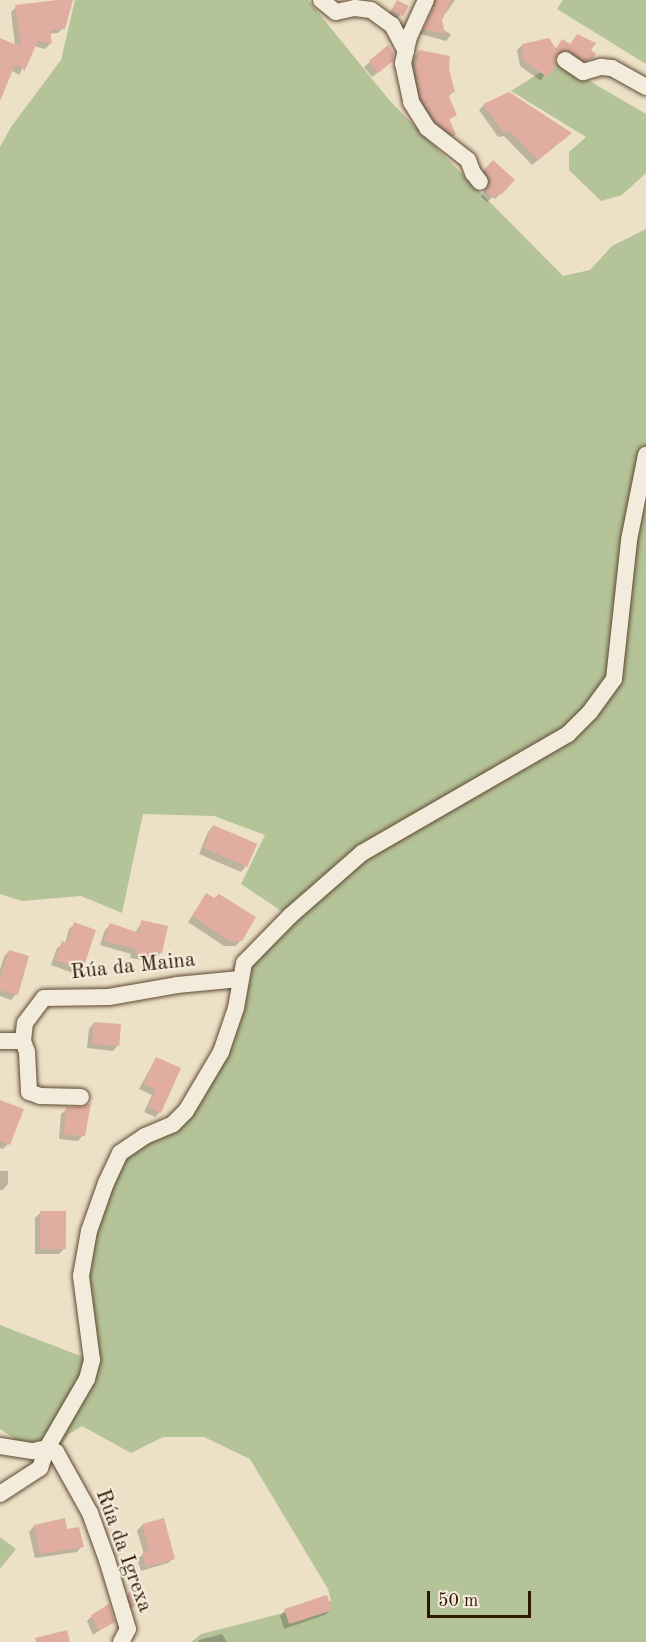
<!DOCTYPE html>
<meta charset="utf-8">
<style>
body{margin:0}
#map{position:relative;width:646px;height:1642px;overflow:hidden;background:#ece0c7;font-family:"Old Standard TT",serif}
div>[style]{position:absolute}
.green>*{inset:0;background:#b5c398}
.shadow>*{inset:0;background:#0003}
.building>*{inset:0;background:#e1ada0;transform-origin:0 0}
.roads{filter:drop-shadow(0 0 2px #5f4832) drop-shadow(0 0 2px #5f4832)}
.minor>*{height:16px;margin:-8px;padding:0 8px;transform-origin:8px;border-radius:8px;background:#f3ebdb}
span{translate:-50% -50%;white-space:nowrap;text-align:center;line-height:1.15;-webkit-text-stroke:4.5px #f3ebdb;paint-order:stroke}
.street-label{font-size:21px;color:#301501}
.scale{position:absolute;left:427px;top:1591px;width:104px;height:27px;box-sizing:border-box;border:3px solid #301501;border-top:0;padding-left:8px;font-size:18px;line-height:21px;white-space:nowrap;color:#301501;-webkit-text-stroke:4px #f3ebdb;paint-order:stroke}
</style>
<div id="map">
<div class="green">
<div style="clip-path:polygon(75px 0,308px 0,390px 101px,563px 276px,590px 270px,612px 246px,646px 229px,646px 1642px,191px 1642px,201px 1634px,331px 1601px,328px 1589px,250px 1459px,204px 1437px,163px 1437px,131px 1453px,82px 1426px,69px 1434px,56px 1452px,33px 1451px,0 1429px,0 1325px,91px 1360px,81px 1276px,120px 1153px,173px 1124px,221px 1051px,244px 963px,289px 916px,241px 884px,265px 835px,214px 816px,143px 814px,122px 913px,81px 896px,22px 901px,0 894px,0 147px,11px 127px,61px 60px)"></div>
<div style="clip-path:polygon(563px 0,646px 0,646px 64px,557px 9px)"></div>
<div style="clip-path:polygon(557px 62px,646px 114px,646px 173px,622px 195px,601px 201px,569px 170px,569px 152px,586px 137px,511px 91px)"></div>
<div style="clip-path:polygon(0 1537px,16px 1549px,0 1569px)"></div>
</div>
<div class="shadow">
<div style="clip-path:polygon(71px 0,63px 28px,58px 33px,49px 34px,50px 44px,45px 49px,34px 46px,19px 75px,11px 70px,0 97px,0 39px,15px 46px,11px 12px,16px 7px)"></div>
<div style="clip-path:polygon(429px 0,455px 0,446px 13px,431px 6px)"></div>
<div style="clip-path:polygon(398px 1px,407px 7px,395px 21px,387px 16px)"></div>
<div style="clip-path:polygon(429px 21px,452px 35px,451px 35px,446px 41px,420px 34px)"></div>
<div style="clip-path:polygon(562px 41px,589px 51px,589px 59px,579px 65px,565px 56px,555px 55px,541px 81px,520px 66px,517px 50px,522px 45px,554px 50px)"></div>
<div style="clip-path:polygon(419px 51px,448px 69px,453px 92px,448px 97px,455px 114px,448px 121px,455px 134px,448px 140px,416px 104px,410px 74px,414px 57px)"></div>
<div style="clip-path:polygon(370px 62px,386px 66px,372px 77px,364px 67px)"></div>
<div style="clip-path:polygon(484px 105px,565px 138px,532px 165px,504px 136px,498px 137px,479px 110px)"></div>
<div style="clip-path:polygon(493px 162px,513px 180px,495px 199px,493px 197px,487px 202px,481px 197px,486px 187px,479px 176px)"></div>
<div style="clip-path:polygon(213px 826px,246px 866px,241px 872px,199px 854px,208px 832px)"></div>
<div style="clip-path:polygon(206px 895px,214px 900px,241px 940px,236px 946px,224px 946px,188px 922px)"></div>
<div style="clip-path:polygon(142px 922px,161px 952px,156px 958px,152px 957px,147px 961px,130px 958px,131px 954px,100px 945px,105px 930px,110px 925px,135px 933px)"></div>
<div style="clip-path:polygon(75px 924px,94px 931px,81px 969px,76px 974px,51px 965px,57px 948px,65px 944px,69px 929px)"></div>
<div style="clip-path:polygon(9px 951px,16px 994px,11px 1000px,0 996px,0 970px,4px 957px)"></div>
<div style="clip-path:polygon(94px 1023px,118px 1045px,113px 1051px,87px 1048px,89px 1029px)"></div>
<div style="clip-path:polygon(156px 1058px,160px 1112px,155px 1117px,144px 1112px,152px 1095px,139px 1089px)"></div>
<div style="clip-path:polygon(0 1101px,8px 1144px,3px 1149px,0 1148px)"></div>
<div style="clip-path:polygon(67px 1109px,83px 1135px,78px 1141px,59px 1139px,61px 1114px)"></div>
<div style="clip-path:polygon(0 1171px,8px 1171px,8px 1184px,3px 1190px,0 1190px)"></div>
<div style="clip-path:polygon(40px 1213px,64px 1249px,59px 1254px,35px 1254px,35px 1218px)"></div>
<div style="clip-path:polygon(142px 1525px,174px 1558px,168px 1563px,141px 1571px,137px 1559px,144px 1554px,137px 1531px)"></div>
<div style="clip-path:polygon(34px 1526px,66px 1531px,82px 1546px,77px 1552px,35px 1558px,29px 1532px)"></div>
<div style="clip-path:polygon(129px 1594px,137px 1604px,127px 1611px,123px 1600px)"></div>
<div style="clip-path:polygon(285px 1610px,331px 1610px,325px 1615px,284px 1629px,280px 1616px)"></div>
<div style="clip-path:polygon(92px 1616px,113px 1621px,93px 1635px,87px 1621px)"></div>
<div style="clip-path:polygon(222px 1634px,227px 1642px,198px 1642px,199px 1640px)"></div>
</div>
<div class="building">
<div style="clip-path:polygon(58px 0,73px 0,65px 29px,50px 30px,52px 44px,38px 41px,24px 72px,23px 68px,15px 65px,0 101px,0 38px,21px 47px,15px 5px)"></div>
<div style="left:397px;top:0;width:13px;height:12px;rotate:27deg"></div>
<div style="clip-path:polygon(436px 0,451px 0,442px 20px,445px 34px,424px 29px)"></div>
<div style="clip-path:polygon(577px 34px,596px 43px,591px 50px,596px 54px,593px 58px,585px 61px,570px 51px,561px 50px,555px 59px,556px 66px,547px 77px,524px 61px,522px 44px,549px 38px,556px 49px,562px 39px,570px 44px)"></div>
<div style="clip-path:polygon(388px 45px,394px 54px,393px 61px,378px 73px,369px 61px)"></div>
<div style="clip-path:polygon(419px 50px,450px 56px,449px 69px,455px 92px,448px 94px,457px 115px,449px 119px,456px 134px,454px 136px,435px 121px,421px 98px,415px 68px)"></div>
<div style="clip-path:polygon(509px 92px,572px 133px,538px 160px,509px 131px,503px 132px,483px 104px)"></div>
<div style="clip-path:polygon(493px 160px,515px 180px,501px 195px,499px 192px,494px 198px,486px 191px,490px 181px,484px 170px)"></div>
<div style="left:213px;top:825px;width:48px;height:25px;rotate:23deg"></div>
<div style="clip-path:polygon(206px 893px,214px 898px,219px 894px,256px 917px,242px 941px,229px 941px,192px 916px)"></div>
<div style="clip-path:polygon(141px 920px,168px 926px,162px 953px,155px 951px,154px 957px,135px 953px,135px 949px,104px 940px,110px 923px,139px 933px)"></div>
<div style="clip-path:polygon(74px 922px,96px 930px,83px 969px,55px 960px,62px 941px,67px 943px)"></div>
<div style="clip-path:polygon(9px 950px,29px 956px,18px 995px,0 990px,0 979px)"></div>
<div style="left:94px;top:1022px;width:27px;height:22px;rotate:4deg"></div>
<div style="clip-path:polygon(156px 1057px,181px 1068px,161px 1113px,148px 1107px,156px 1090px,144px 1084px)"></div>
<div style="clip-path:polygon(0 1100px,24px 1109px,10px 1145px,0 1141px)"></div>
<div style="clip-path:polygon(91px 1103px,85px 1136px,64px 1135px,66px 1107px,81px 1107px)"></div>
<div style="left:40px;top:1211px;width:26px;height:38px"></div>
<div style="clip-path:polygon(65px 1518px,67px 1529px,79px 1527px,84px 1547px,40px 1554px,34px 1525px)"></div>
<div style="clip-path:polygon(164px 1518px,175px 1559px,146px 1567px,142px 1553px,149px 1550px,142px 1524px)"></div>
<div style="clip-path:polygon(132px 1590px,138px 1604px,132px 1607px,128px 1593px)"></div>
<div style="left:327px;top:1595px;width:16px;height:45px;rotate:72deg"></div>
<div style="clip-path:polygon(109px 1604px,115px 1622px,99px 1631px,91px 1615px)"></div>
<div style="clip-path:polygon(67px 1630px,70px 1642px,36px 1642px,35px 1638px)"></div>
</div>
<div class="roads">
<div class="minor">
<div style="left:321px;top:0;width:19px;rotate:39deg"></div>
<div style="left:336px;top:12px;width:19px;rotate:-12deg"></div>
<div style="left:355px;top:8px;width:16px;rotate:7deg"></div>
<div style="left:371px;top:10px;width:26px;rotate:36deg"></div>
<div style="left:392px;top:25px;width:30px;rotate:62deg"></div>
<div style="left:426px;top:0;width:41px;rotate:114.7deg"></div>
<div style="left:409px;top:37px;width:27px;rotate:103deg"></div>
<div style="left:403px;top:63px;width:40px;rotate:78deg"></div>
<div style="left:411px;top:102px;width:31px;rotate:58deg"></div>
<div style="left:427px;top:128px;width:52px;rotate:38deg"></div>
<div style="left:468px;top:160px;width:14px;rotate:69deg"></div>
<div style="left:473px;top:173px;width:11px;rotate:52deg"></div>
<div style="left:565px;top:60px;width:22px;rotate:34deg"></div>
<div style="left:583px;top:72px;width:19px;rotate:-16deg"></div>
<div style="left:601px;top:67px;width:11px;rotate:5deg"></div>
<div style="left:612px;top:68px;width:39px;rotate:29deg"></div>
<div style="left:0;top:1041px;width:23px"></div>
<div style="left:23px;top:1041px;width:18px;rotate:-84deg"></div>
<div style="left:25px;top:1023px;width:31px;rotate:-53deg"></div>
<div style="left:44px;top:998px;width:65px;rotate:-0.9deg"></div>
<div style="left:109px;top:997px;width:69px;rotate:-10deg"></div>
<div style="left:177px;top:985px;width:63px;rotate:-5.4deg"></div>
<div style="left:23px;top:1041px;width:12px;rotate:70deg"></div>
<div style="left:27px;top:1052px;width:40px;rotate:87.1deg"></div>
<div style="left:29px;top:1092px;width:12px;rotate:20deg"></div>
<div style="left:40px;top:1096px;width:41px;rotate:1.4deg"></div>
<div style="left:0;top:1446px;width:33px;rotate:9deg"></div>
<div style="left:33px;top:1451px;width:14px;rotate:-12deg"></div>
<div style="left:47px;top:1448px;width:80px;rotate:-59.9deg"></div>
<div style="left:87px;top:1379px;width:20px;rotate:-75deg"></div>
<div style="left:92px;top:1360px;width:85px;rotate:-97.5deg"></div>
<div style="left:81px;top:1276px;width:46px;rotate:-79.9deg"></div>
<div style="left:89px;top:1231px;width:51px;rotate:-70.5deg"></div>
<div style="left:106px;top:1183px;width:33px;rotate:-65deg"></div>
<div style="left:120px;top:1153px;width:30px;rotate:-34deg"></div>
<div style="left:145px;top:1136px;width:30px;rotate:-23deg"></div>
<div style="left:173px;top:1124px;width:18px;rotate:-45deg"></div>
<div style="left:186px;top:1111px;width:69px;rotate:-59.3deg"></div>
<div style="left:221px;top:1052px;width:46px;rotate:-71.2deg"></div>
<div style="left:236px;top:1008px;width:46px;rotate:-79.9deg"></div>
<div style="left:244px;top:963px;width:66px;rotate:-45.6deg"></div>
<div style="left:290px;top:916px;width:96px;rotate:-41.2deg"></div>
<div style="left:362px;top:853px;width:238px;rotate:-30deg"></div>
<div style="left:568px;top:734px;width:31px;rotate:-45deg"></div>
<div style="left:590px;top:712px;width:41px;rotate:-54deg"></div>
<div style="left:614px;top:679px;width:140px;rotate:-83.8deg"></div>
<div style="left:629px;top:540px;width:87px;rotate:-78.7deg"></div>
<div style="left:0;top:1494px;width:48px;rotate:-33deg"></div>
<div style="left:40px;top:1468px;width:21px;rotate:-71deg"></div>
<div style="left:47px;top:1448px;width:10px;rotate:24deg"></div>
<div style="left:56px;top:1452px;width:70px;rotate:60.9deg"></div>
<div style="left:90px;top:1513px;width:50px;rotate:70.1deg"></div>
<div style="left:107px;top:1560px;width:72px;rotate:73.1deg"></div>
<div style="left:128px;top:1629px;width:15px;rotate:118deg"></div>
</div>
</div>
<div class="street-label">
<span style="left:133px;top:967px;rotate:-6deg">Rúa da Maina</span>
<span style="left:123px;top:1551px;rotate:70deg">Rúa da Igrexa</span>
</div>
<div class="scale">50 m</div>
</div>
